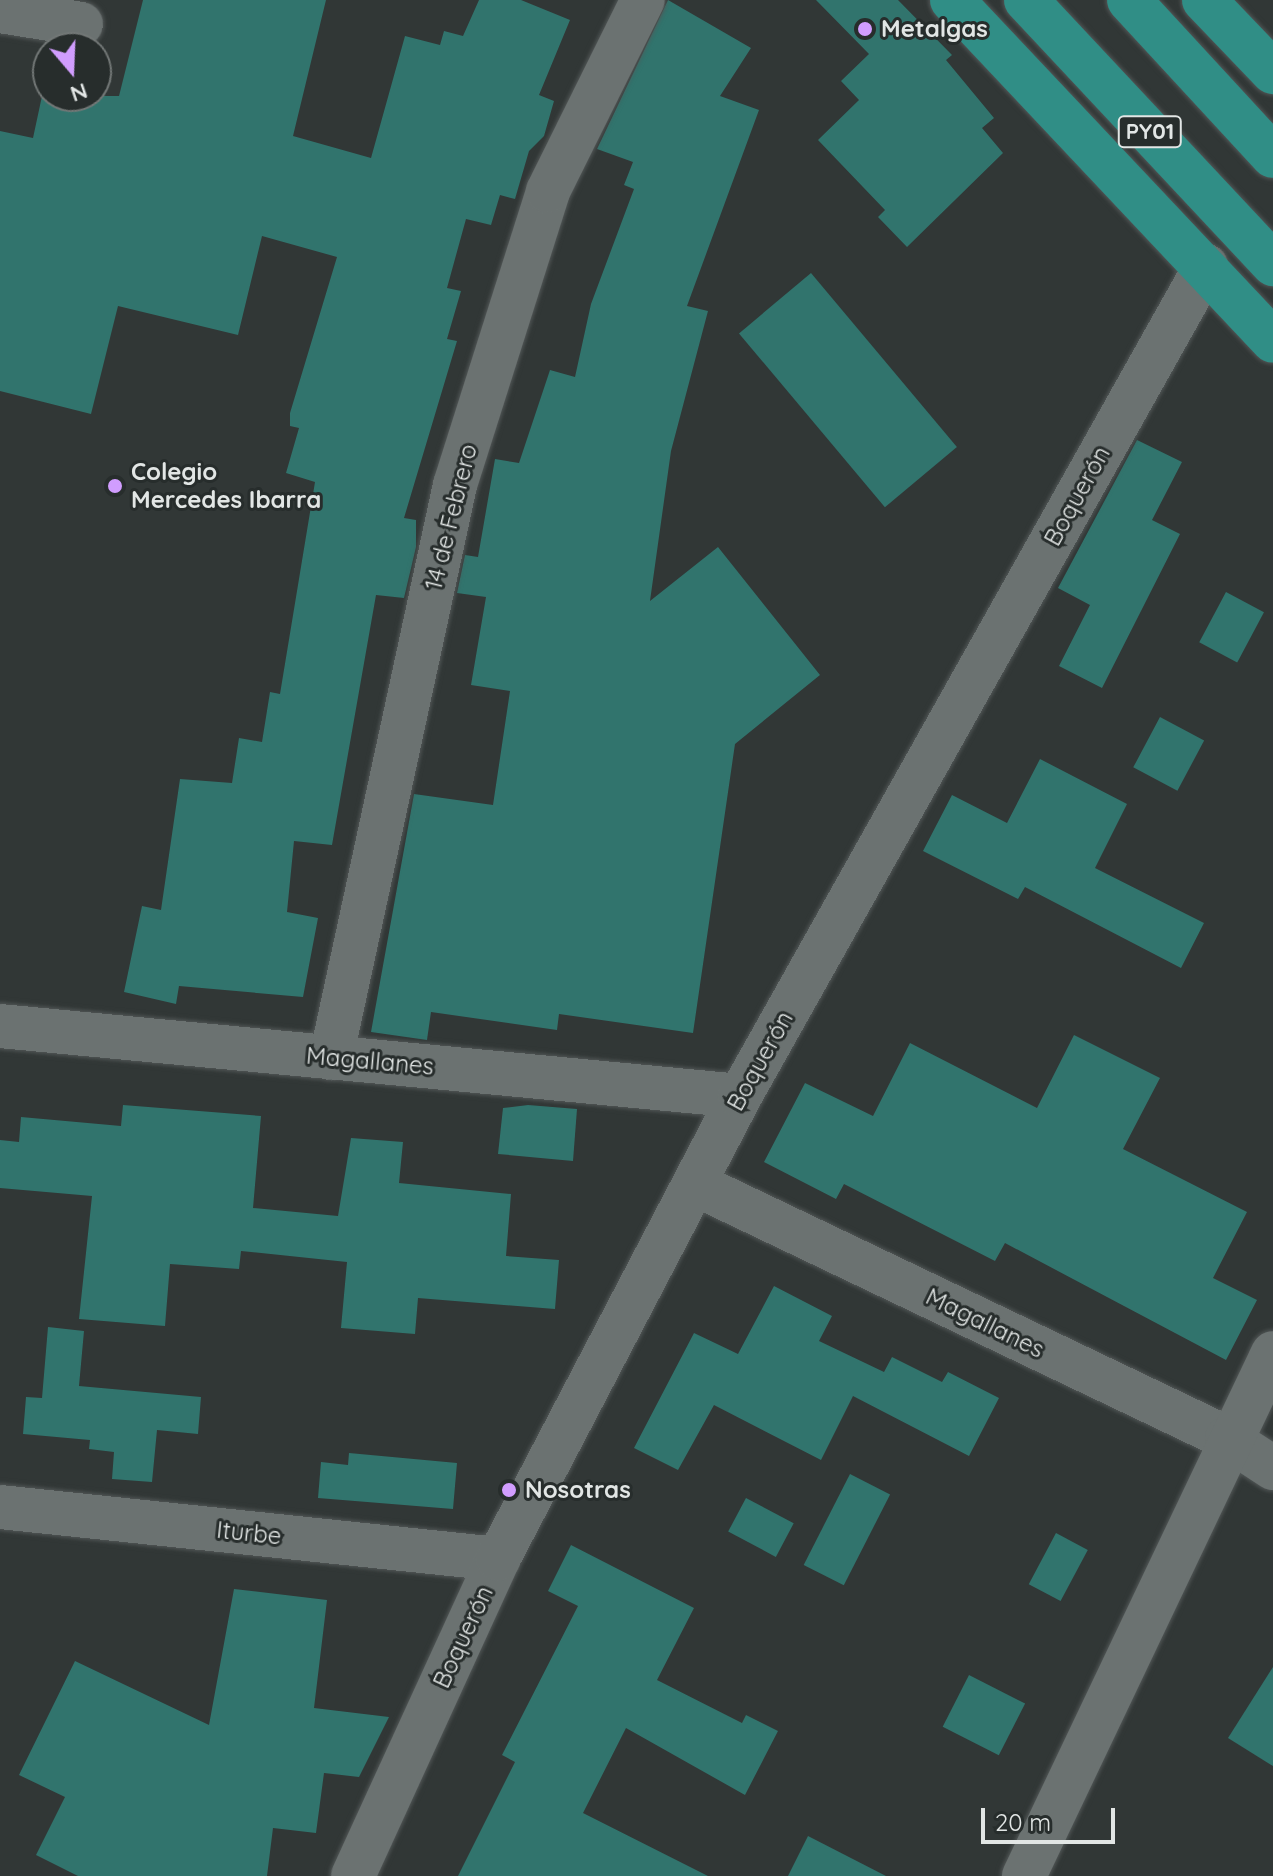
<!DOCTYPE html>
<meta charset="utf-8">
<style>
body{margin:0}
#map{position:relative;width:1273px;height:1876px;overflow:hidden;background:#313736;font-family:Quicksand,sans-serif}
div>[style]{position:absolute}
.building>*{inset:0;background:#31746d;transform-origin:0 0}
.roads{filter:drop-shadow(0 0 2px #515656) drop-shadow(0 0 2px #515656)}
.minor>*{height:44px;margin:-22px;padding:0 22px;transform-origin:22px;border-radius:22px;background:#6b7271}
.tertiary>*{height:44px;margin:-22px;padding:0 22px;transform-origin:22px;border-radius:22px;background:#6b7271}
.trunk>*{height:44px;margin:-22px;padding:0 22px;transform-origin:22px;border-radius:22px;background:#308e86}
.dots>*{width:22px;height:22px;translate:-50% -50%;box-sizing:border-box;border:4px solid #272d2c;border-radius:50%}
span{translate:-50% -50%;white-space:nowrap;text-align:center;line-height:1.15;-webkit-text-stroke:6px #272d2c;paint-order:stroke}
.shield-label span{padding:2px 6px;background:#272d2c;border:2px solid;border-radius:6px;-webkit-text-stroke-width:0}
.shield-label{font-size:22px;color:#e2e6e5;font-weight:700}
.poi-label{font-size:24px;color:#e2e6e5;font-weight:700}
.left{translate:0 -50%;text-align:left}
.street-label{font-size:24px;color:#e2e6e5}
.north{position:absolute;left:32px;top:32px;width:80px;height:80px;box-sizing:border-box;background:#272d2c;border:2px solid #727776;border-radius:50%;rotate:161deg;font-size:22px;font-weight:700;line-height:32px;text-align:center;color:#e2e6e5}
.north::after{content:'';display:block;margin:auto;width:28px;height:36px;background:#d19dfe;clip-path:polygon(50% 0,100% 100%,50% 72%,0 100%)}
.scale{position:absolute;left:981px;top:1808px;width:134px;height:36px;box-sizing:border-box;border:4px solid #e2e6e5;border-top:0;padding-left:10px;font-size:24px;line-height:28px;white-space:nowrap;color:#e2e6e5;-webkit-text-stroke:6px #272d2c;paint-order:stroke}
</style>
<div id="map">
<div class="building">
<div style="clip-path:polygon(143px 0,326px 0,293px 136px,371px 158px,405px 36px,440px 45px,444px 31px,463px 36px,479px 0,521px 0,570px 20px,539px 95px,554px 101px,544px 136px,529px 151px,515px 199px,500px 195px,491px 225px,466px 219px,447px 288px,461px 291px,447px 339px,457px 341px,404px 518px,416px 520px,416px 547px,404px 598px,376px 595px,332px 845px,294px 841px,287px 912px,318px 918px,303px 997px,179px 986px,176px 1004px,124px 992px,142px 906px,161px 910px,180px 779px,232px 783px,239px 738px,262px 742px,270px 692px,280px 694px,315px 482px,286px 473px,299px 428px,290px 426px,290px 413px,337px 257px,262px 236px,238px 335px,118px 306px,91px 414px,0 391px,0 131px,33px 138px,42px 96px,119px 96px)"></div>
<div style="clip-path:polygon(668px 0,751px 48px,720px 96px,759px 110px,687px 306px,708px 311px,671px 451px,650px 601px,718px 547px,820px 675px,735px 744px,693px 1033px,559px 1014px,557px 1030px,431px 1012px,427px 1040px,371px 1032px,414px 794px,493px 805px,510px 691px,471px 685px,486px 597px,457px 593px,465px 555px,478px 557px,495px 459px,519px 463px,550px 370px,575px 377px,591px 304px,634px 189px,624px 185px,633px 162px,597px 149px)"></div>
<div style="clip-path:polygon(816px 0,898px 0,952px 55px,946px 60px,994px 118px,982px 128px,1003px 153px,907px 247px,878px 217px,885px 210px,818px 140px,859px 100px,841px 81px,869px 54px)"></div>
<div style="left:811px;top:273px;width:227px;height:94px;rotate:50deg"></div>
<div style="clip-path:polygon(1137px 440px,1182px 462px,1152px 520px,1180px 534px,1102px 688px,1059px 666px,1090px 605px,1058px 588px)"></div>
<div style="left:1226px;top:592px;width:43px;height:57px;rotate:28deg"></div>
<div style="left:1160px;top:717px;width:50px;height:57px;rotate:28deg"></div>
<div style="clip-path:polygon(1040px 759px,1127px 804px,1095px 868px,1204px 923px,1181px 968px,1025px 887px,1018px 899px,923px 851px,952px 795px,1007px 823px)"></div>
<div style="clip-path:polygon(1074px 1035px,1160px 1078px,1123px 1149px,1247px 1212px,1213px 1278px,1257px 1300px,1226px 1360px,1005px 1243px,995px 1261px,844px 1184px,836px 1199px,764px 1162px,805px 1083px,873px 1116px,910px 1043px,1037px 1108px)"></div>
<div style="clip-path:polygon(123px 1105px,261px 1116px,253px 1208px,338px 1216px,351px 1138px,403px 1142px,399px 1183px,511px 1194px,506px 1256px,559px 1260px,555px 1309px,418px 1298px,415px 1334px,341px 1328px,347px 1262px,241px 1251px,239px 1269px,170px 1264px,165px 1326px,79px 1319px,92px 1196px,0 1188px,0 1140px,19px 1142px,21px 1117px,121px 1126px)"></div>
<div style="clip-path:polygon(528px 1105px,577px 1109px,573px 1161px,498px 1154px,503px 1108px)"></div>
<div style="clip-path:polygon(774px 1286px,832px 1316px,819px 1341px,884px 1372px,892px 1357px,942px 1382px,948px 1372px,999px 1398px,969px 1456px,853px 1396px,821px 1460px,714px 1405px,678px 1470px,634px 1448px,694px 1333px,738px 1354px)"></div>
<div style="clip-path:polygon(48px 1327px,84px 1331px,79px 1386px,201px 1397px,198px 1434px,157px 1430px,152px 1482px,112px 1479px,114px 1452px,89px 1449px,90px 1440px,23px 1434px,26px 1397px,42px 1398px)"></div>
<div style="clip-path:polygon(349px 1453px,457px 1463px,453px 1509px,318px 1498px,321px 1462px,348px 1465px)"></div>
<div style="left:850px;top:1474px;width:45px;height:102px;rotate:27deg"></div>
<div style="left:746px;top:1498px;width:54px;height:38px;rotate:28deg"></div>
<div style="left:1056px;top:1533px;width:36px;height:58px;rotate:28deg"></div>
<div style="clip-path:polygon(571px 1545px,694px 1608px,657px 1680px,742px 1723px,746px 1715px,778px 1731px,745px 1795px,626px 1728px,583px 1813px,708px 1876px,458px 1876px,515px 1762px,502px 1755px,578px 1606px,548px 1591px)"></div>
<div style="clip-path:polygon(234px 1589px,327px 1600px,314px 1708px,389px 1717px,359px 1777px,324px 1773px,316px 1833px,273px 1828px,267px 1876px,78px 1876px,36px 1855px,65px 1797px,19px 1775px,75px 1661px,209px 1725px)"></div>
<div style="clip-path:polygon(1273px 1667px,1273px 1766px,1228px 1738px)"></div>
<div style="left:969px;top:1675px;width:63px;height:58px;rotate:27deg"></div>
<div style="clip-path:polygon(808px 1836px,886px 1876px,788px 1876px)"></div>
</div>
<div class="roads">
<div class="minor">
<div style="left:0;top:11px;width:82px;rotate:9.1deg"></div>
<div style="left:0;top:1026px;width:743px;rotate:5.4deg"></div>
<div style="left:331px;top:1058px;width:586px;rotate:-77.79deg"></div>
<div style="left:455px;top:485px;width:308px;rotate:-72.4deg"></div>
<div style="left:548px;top:191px;width:213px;rotate:-63.6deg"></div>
<div style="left:695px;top:1184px;width:590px;rotate:25.52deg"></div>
<div style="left:1227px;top:1438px;width:55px;rotate:33.1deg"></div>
<div style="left:0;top:1507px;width:501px;rotate:5.96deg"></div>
<div style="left:1024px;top:1876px;width:579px;rotate:-64.54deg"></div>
</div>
<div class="tertiary">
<div style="left:353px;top:1876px;width:349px;rotate:-65.4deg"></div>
<div style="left:498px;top:1559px;width:522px;rotate:-62.4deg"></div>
<div style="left:740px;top:1096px;width:952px;rotate:-60.69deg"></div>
</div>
<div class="trunk">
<div style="left:952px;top:0;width:468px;rotate:46.7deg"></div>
<div style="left:1026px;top:0;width:362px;rotate:46.9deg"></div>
<div style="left:1129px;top:0;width:212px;rotate:47.3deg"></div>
<div style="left:1204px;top:0;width:100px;rotate:46.2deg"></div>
</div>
</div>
<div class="dots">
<div style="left:865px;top:29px;background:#d19dfe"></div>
<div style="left:115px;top:486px;background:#d19dfe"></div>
<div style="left:509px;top:1490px;background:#d19dfe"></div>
</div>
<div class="shield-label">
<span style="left:1150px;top:132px">PY01</span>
</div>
<div class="poi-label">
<span class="left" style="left:881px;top:29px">Metalgas</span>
<span class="left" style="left:131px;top:486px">Colegio<br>Mercedes Ibarra</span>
<span class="left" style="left:525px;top:1490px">Nosotras</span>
</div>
<div class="street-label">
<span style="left:1077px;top:496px;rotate:-61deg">Boquerón</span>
<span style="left:451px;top:517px;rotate:-76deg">14 de Febrero</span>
<span style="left:370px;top:1061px;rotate:5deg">Magallanes</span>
<span style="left:760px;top:1061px;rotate:-61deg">Boquerón</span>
<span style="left:985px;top:1323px;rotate:26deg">Magallanes</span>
<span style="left:249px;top:1533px;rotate:6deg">Iturbe</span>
<span style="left:463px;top:1637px;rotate:-65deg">Boquerón</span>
</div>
<div class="north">N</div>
<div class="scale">20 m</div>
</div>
